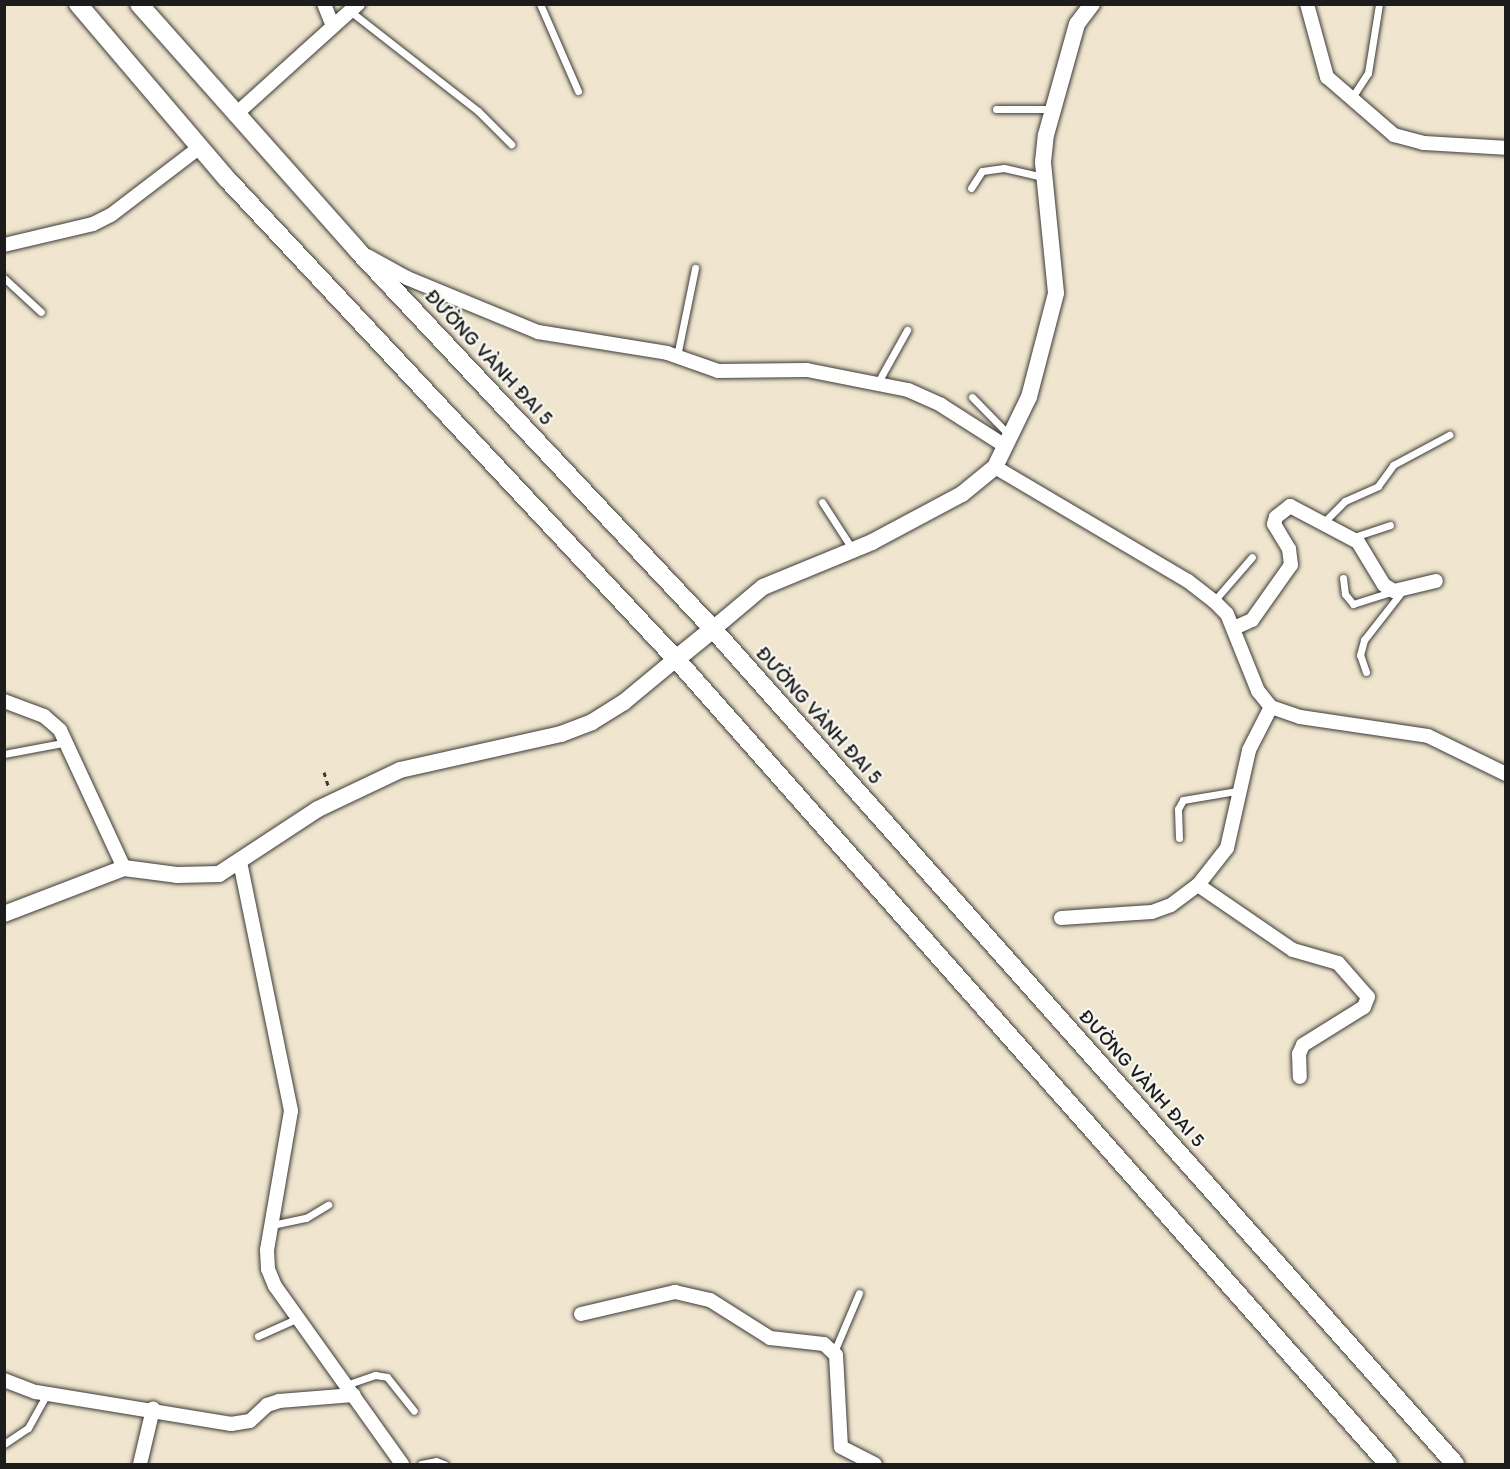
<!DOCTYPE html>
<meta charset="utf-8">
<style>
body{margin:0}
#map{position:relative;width:1510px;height:1469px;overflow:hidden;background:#f0e6cf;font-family:Itim,sans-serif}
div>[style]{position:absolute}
.path>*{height:3px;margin-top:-1.5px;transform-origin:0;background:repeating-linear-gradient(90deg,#3c3a37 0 4.5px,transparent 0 9px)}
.roads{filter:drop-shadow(0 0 2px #3c3a37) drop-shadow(0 0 2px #3c3a37)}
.service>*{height:7px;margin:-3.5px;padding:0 3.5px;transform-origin:3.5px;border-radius:3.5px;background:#fff}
.minor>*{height:14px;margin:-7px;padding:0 7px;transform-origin:7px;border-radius:7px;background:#fff}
.tertiary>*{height:16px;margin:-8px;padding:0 8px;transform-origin:8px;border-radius:8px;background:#fff}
.secondary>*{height:18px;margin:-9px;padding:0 9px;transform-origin:9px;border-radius:9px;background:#fff}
span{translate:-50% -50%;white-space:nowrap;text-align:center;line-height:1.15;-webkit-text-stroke:4.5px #f6f6f2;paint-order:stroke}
.street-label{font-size:20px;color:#1c1c1c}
.frame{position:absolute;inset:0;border:6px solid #1c1c1c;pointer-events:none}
</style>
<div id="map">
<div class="path">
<div style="left:324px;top:772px;width:17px;rotate:73deg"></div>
</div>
<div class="roads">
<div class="service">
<div style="left:540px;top:4px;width:95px;rotate:66.4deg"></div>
<div style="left:350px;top:11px;width:162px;rotate:38deg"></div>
<div style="left:478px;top:111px;width:47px;rotate:45deg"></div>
<div style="left:1351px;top:99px;width:31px;rotate:-57deg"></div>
<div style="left:1368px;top:73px;width:70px;rotate:-80.9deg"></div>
<div style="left:996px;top:109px;width:56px"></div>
<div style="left:971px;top:188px;width:20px;rotate:-57deg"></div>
<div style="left:982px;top:171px;width:22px;rotate:-8deg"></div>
<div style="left:1004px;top:168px;width:40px;rotate:13deg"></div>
<div style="left:4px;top:278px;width:50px;rotate:42.6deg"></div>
<div style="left:677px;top:356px;width:90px;rotate:-78.4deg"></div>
<div style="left:877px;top:384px;width:62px;rotate:-60.9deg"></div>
<div style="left:972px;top:397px;width:54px;rotate:45.7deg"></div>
<div style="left:822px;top:502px;width:57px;rotate:57.1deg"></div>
<div style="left:1323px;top:523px;width:31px;rotate:-45deg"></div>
<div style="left:1345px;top:501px;width:36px;rotate:-24deg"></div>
<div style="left:1378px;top:486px;width:26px;rotate:-54deg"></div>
<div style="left:1393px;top:465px;width:64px;rotate:-28.2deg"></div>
<div style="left:1351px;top:538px;width:41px;rotate:-18.4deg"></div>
<div style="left:1343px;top:578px;width:16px;rotate:83deg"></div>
<div style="left:1345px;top:594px;width:13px;rotate:51deg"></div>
<div style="left:1353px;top:604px;width:43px;rotate:-17.6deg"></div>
<div style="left:1214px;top:601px;width:58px;rotate:-49.2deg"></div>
<div style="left:1366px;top:672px;width:18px;rotate:-109deg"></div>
<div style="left:1360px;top:655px;width:16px;rotate:-75deg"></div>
<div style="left:1364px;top:640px;width:63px;rotate:-52deg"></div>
<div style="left:4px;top:754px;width:65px;rotate:-10.6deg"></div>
<div style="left:1179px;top:838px;width:29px;rotate:-92deg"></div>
<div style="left:1178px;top:809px;width:10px;rotate:-61deg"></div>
<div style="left:1183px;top:800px;width:55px;rotate:-9.5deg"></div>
<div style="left:272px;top:1225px;width:35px;rotate:-12deg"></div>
<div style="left:306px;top:1218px;width:26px;rotate:-31deg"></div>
<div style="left:258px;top:1336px;width:44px;rotate:-24.2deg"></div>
<div style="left:834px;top:1352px;width:64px;rotate:-67deg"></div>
<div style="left:346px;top:1385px;width:31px;rotate:-19deg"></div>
<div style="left:375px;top:1375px;width:12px;rotate:9deg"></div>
<div style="left:387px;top:1377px;width:43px;rotate:51.5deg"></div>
<div style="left:4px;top:1444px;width:29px;rotate:-34deg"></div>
<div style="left:28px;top:1428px;width:39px;rotate:-61deg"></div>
<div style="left:421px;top:1464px;width:15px;rotate:-11deg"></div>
<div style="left:436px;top:1461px;width:9px;rotate:21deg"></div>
</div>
<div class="minor">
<div style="left:324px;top:4px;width:24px;rotate:68deg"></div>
<div style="left:1307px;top:4px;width:76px;rotate:74.7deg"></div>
<div style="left:1327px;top:77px;width:89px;rotate:40.9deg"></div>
<div style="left:1394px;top:135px;width:30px;rotate:15deg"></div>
<div style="left:1423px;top:143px;width:83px;rotate:3.4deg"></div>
<div style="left:235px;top:115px;width:166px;rotate:-42.1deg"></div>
<div style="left:4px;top:245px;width:91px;rotate:-13.3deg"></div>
<div style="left:93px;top:224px;width:20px;rotate:-27deg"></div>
<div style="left:111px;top:215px;width:112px;rotate:-37.4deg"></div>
<div style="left:367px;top:256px;width:46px;rotate:28.8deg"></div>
<div style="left:407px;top:278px;width:142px;rotate:22.4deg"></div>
<div style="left:538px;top:332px;width:131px;rotate:9.2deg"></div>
<div style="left:667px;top:353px;width:54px;rotate:19.4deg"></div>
<div style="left:718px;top:371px;width:89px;rotate:-0.6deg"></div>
<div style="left:807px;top:370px;width:103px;rotate:11.2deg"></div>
<div style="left:908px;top:390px;width:36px;rotate:24deg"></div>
<div style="left:941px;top:405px;width:76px;rotate:32.6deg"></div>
<div style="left:995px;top:467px;width:224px;rotate:30.6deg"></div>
<div style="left:1188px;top:581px;width:33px;rotate:38deg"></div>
<div style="left:1214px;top:601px;width:18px;rotate:45deg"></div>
<div style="left:1227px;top:614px;width:83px;rotate:68.1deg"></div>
<div style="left:1258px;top:691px;width:21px;rotate:51deg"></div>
<div style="left:1271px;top:707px;width:31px;rotate:19deg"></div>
<div style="left:1300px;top:717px;width:129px;rotate:8.4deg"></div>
<div style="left:1428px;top:736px;width:87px;rotate:26deg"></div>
<div style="left:1234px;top:628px;width:20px;rotate:-24deg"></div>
<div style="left:1252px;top:620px;width:67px;rotate:-54.7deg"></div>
<div style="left:1291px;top:565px;width:16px;rotate:-97deg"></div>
<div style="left:1289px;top:549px;width:29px;rotate:-121deg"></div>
<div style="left:1274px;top:524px;width:7px;rotate:-74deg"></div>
<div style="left:1276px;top:517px;width:18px;rotate:-38deg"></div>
<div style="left:1290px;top:506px;width:77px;rotate:27.9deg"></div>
<div style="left:1358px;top:542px;width:50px;rotate:58.8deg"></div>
<div style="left:1384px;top:585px;width:12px;rotate:31deg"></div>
<div style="left:1394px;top:591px;width:43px;rotate:-13.4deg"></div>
<div style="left:4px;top:701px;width:43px;rotate:20.6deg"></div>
<div style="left:44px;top:716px;width:21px;rotate:41deg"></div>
<div style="left:60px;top:730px;width:152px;rotate:65.1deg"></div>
<div style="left:240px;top:862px;width:254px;rotate:78.4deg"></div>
<div style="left:291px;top:1111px;width:141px;rotate:99.8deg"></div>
<div style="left:267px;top:1250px;width:19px;rotate:87deg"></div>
<div style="left:268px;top:1269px;width:18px;rotate:68deg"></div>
<div style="left:275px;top:1286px;width:219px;rotate:54.5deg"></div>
<div style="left:1198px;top:885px;width:115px;rotate:34.4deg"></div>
<div style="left:1293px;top:950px;width:47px;rotate:16.1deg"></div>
<div style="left:1338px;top:963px;width:45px;rotate:48.6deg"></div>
<div style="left:1368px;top:997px;width:11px;rotate:112deg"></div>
<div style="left:1364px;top:1007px;width:72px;rotate:148.1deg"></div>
<div style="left:1303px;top:1045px;width:10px;rotate:114deg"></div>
<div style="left:1299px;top:1054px;width:23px;rotate:88deg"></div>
<div style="left:1061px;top:918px;width:91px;rotate:-3.8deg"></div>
<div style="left:1152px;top:912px;width:20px;rotate:-20deg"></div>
<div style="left:1171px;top:905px;width:34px;rotate:-37deg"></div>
<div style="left:1198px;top:885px;width:47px;rotate:-51.9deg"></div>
<div style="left:1227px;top:848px;width:100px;rotate:-77.3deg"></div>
<div style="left:1249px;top:750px;width:48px;rotate:-62.9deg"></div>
<div style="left:581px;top:1314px;width:97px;rotate:-13.2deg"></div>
<div style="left:675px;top:1292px;width:36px;rotate:13deg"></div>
<div style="left:710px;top:1300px;width:71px;rotate:32.3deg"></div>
<div style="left:770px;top:1338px;width:54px;rotate:6.3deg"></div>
<div style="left:824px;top:1344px;width:16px;rotate:43deg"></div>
<div style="left:836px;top:1355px;width:92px;rotate:86.9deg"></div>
<div style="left:841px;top:1447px;width:38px;rotate:27deg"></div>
<div style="left:4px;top:1380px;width:34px;rotate:21deg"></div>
<div style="left:36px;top:1392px;width:198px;rotate:9.3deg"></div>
<div style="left:231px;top:1424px;width:19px;rotate:-9deg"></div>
<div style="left:250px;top:1421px;width:23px;rotate:-43deg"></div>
<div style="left:267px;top:1405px;width:13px;rotate:-18deg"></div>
<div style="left:279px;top:1401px;width:75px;rotate:-4.6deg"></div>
<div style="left:140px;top:1464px;width:57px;rotate:-76.7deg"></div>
</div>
<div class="tertiary">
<div style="left:713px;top:629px;width:65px;rotate:-40deg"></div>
<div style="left:763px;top:587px;width:118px;rotate:-22.4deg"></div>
<div style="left:872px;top:542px;width:102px;rotate:-28.1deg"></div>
<div style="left:962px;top:494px;width:43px;rotate:-39.3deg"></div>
<div style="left:995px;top:467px;width:78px;rotate:-64.1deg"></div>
<div style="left:1029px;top:397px;width:107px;rotate:-75.4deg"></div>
<div style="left:1056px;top:293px;width:132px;rotate:-95.7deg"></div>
<div style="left:1043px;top:162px;width:27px;rotate:-84deg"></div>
<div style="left:1046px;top:135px;width:115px;rotate:-74.4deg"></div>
<div style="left:1077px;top:24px;width:25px;rotate:-53deg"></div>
<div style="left:4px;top:914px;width:129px;rotate:-21deg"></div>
<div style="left:124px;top:868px;width:53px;rotate:7.5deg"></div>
<div style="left:177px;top:875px;width:42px;rotate:-1.4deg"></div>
<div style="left:219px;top:874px;width:118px;rotate:-33.3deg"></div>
<div style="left:318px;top:809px;width:91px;rotate:-25.4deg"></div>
<div style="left:400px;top:770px;width:165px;rotate:-12.6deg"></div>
<div style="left:561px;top:734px;width:33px;rotate:-21deg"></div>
<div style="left:592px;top:722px;width:38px;rotate:-32deg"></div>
<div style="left:624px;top:702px;width:67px;rotate:-39.6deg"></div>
</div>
<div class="secondary">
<div style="left:78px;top:4px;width:231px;rotate:49.6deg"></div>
<div style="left:228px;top:180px;width:656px;rotate:46.92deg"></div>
<div style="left:676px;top:659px;width:1075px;rotate:48.51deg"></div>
<div style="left:139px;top:4px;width:330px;rotate:48.4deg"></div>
<div style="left:358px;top:251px;width:519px;rotate:46.8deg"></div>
<div style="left:713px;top:629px;width:1117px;rotate:48.37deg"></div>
<div style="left:676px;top:659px;width:48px;rotate:-39deg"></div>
</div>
</div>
<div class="street-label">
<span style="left:489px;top:357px;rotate:47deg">ĐƯỜNG VÀNH ĐAI 5</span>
<span style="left:819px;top:715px;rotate:48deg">ĐƯỜNG VÀNH ĐAI 5</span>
<span style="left:1142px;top:1078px;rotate:48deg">ĐƯỜNG VÀNH ĐAI 5</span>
</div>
<div class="frame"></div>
</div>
